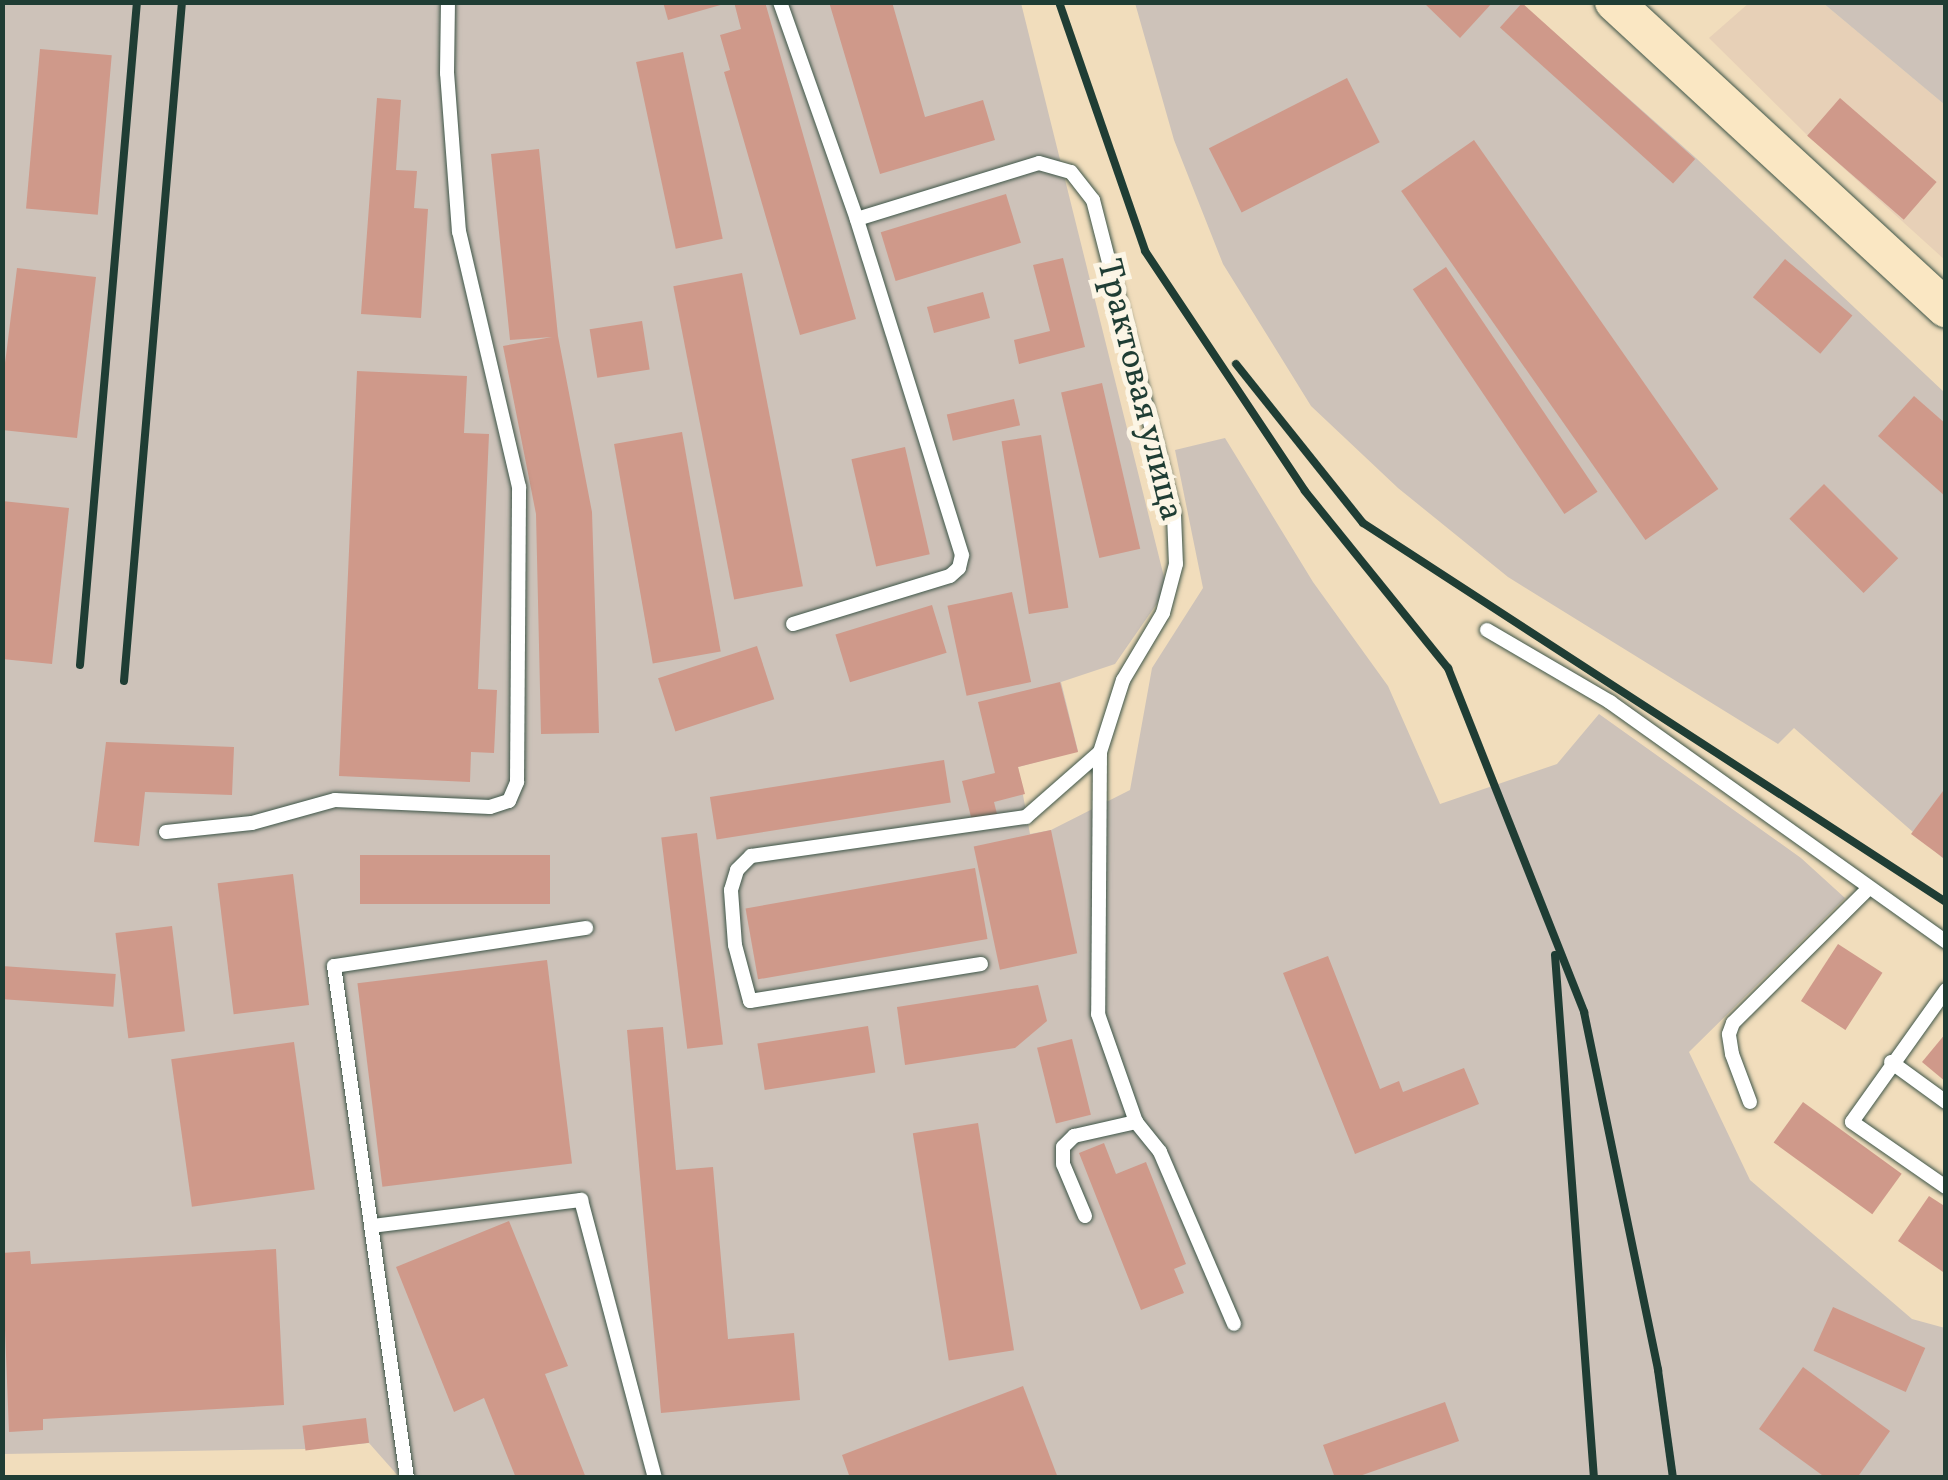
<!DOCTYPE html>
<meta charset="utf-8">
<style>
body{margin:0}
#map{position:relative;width:1948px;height:1480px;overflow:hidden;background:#f1ddbc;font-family:Vollkorn,serif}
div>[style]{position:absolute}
.built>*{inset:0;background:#e7d0b7}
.industrial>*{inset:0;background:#cdc2b9}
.building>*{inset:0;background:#cf998a;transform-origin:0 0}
.roads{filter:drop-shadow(0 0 2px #3e5548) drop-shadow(0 0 2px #3e5548)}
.lane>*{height:14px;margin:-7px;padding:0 7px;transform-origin:7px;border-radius:7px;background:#fff}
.secondary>*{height:38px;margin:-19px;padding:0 19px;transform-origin:19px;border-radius:19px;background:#fae7c3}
.rail>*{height:8px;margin:-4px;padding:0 4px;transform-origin:4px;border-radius:4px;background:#1f3d34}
span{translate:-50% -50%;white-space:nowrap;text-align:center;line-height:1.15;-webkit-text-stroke:10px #fcf5e5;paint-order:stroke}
.street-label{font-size:35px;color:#1f3d34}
.frame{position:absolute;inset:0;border:5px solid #1f3d34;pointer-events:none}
</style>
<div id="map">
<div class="built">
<div style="clip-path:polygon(1749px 3px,1823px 3px,1945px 105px,1945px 260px,1807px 135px,1709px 38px)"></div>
</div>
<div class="industrial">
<div style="clip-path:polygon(2px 3px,1021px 3px,1167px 589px,1115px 664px,1061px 682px,1078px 751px,1018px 767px,1030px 834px,1051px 830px,1130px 790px,1152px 668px,1203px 588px,1175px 450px,1225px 438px,1313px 582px,1388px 686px,1440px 804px,1557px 764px,1599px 714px,1801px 858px,1845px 898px,1689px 1052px,1750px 1180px,1912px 1319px,1945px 1328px,1945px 1477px,400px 1478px,369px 1443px,305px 1449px,3px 1454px)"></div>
<div style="clip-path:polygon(1135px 3px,1521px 3px,1696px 158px,1945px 393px,1945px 860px,1794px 728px,1778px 744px,1508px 577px,1398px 488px,1311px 406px,1223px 264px,1174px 140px)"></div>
<div style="clip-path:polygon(1823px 3px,1945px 3px,1945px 105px)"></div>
</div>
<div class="building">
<div style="clip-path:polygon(663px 2px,724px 2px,724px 4px,668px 20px)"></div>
<div style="clip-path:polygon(734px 2px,765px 2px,856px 319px,800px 335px,724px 72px,730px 70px,720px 35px,741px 29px)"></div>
<div style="clip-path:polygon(829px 2px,892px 2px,925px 117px,983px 100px,995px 140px,880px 174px)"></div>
<div style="clip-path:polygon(1423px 2px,1493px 2px,1460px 38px)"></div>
<div style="left:1522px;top:3px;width:233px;height:33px;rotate:42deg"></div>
<div style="left:40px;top:49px;width:72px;height:160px;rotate:5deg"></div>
<div style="left:683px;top:52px;width:191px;height:48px;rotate:78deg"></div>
<div style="left:1347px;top:78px;width:72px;height:155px;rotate:63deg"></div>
<div style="clip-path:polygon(377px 98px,401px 100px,396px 170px,417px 171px,414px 208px,428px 209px,421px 318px,361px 314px)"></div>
<div style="left:1840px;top:98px;width:128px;height:50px;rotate:41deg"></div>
<div style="left:1474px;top:140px;width:426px;height:89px;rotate:55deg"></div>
<div style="clip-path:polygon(539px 149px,558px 336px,592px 512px,599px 733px,541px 734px,536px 514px,503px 346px,552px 337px,510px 340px,491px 154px)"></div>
<div style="left:1006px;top:194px;width:51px;height:131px;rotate:73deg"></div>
<div style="clip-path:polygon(1063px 258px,1085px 347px,1019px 364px,1014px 340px,1050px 331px,1033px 265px)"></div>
<div style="left:1785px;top:259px;width:88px;height:50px;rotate:40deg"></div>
<div style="left:1446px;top:267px;width:271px;height:40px;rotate:56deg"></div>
<div style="clip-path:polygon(17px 268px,96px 277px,77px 438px,2px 430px,2px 387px)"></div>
<div style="left:742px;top:273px;width:319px;height:70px;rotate:79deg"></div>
<div style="left:983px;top:292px;width:27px;height:58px;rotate:75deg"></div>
<div style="left:642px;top:321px;width:49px;height:53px;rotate:81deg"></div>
<div style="clip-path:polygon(357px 371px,467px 376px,464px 433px,489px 434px,478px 689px,497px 690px,494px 753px,471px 752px,470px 782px,339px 776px)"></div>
<div style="left:1102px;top:383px;width:170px;height:42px;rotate:77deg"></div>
<div style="clip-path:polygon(1914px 396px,1946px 424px,1946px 497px,1878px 436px)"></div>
<div style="left:1014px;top:399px;width:27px;height:69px;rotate:77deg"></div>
<div style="left:682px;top:432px;width:223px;height:69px;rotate:80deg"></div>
<div style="left:1041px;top:435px;width:175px;height:40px;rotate:81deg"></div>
<div style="left:905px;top:447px;width:110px;height:55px;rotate:77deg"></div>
<div style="left:1824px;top:484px;width:105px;height:49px;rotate:45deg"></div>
<div style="clip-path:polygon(2px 501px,69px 508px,52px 664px,2px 659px)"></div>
<div style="left:1012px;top:592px;width:92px;height:66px;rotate:78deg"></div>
<div style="left:932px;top:605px;width:50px;height:101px;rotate:73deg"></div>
<div style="left:757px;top:646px;width:56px;height:104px;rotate:72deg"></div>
<div style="clip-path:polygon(1060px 682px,1078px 752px,1018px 767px,1025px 794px,994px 802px,997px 814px,972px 821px,962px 781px,995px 773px,978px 702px)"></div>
<div style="clip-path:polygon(106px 742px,234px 747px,232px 795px,145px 792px,139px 846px,94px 842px)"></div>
<div style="left:944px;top:760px;width:43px;height:237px;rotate:81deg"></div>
<div style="clip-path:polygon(1946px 787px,1946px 860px,1911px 834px)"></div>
<div style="left:1051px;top:830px;width:126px;height:79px;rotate:78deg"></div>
<div style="left:697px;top:833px;width:213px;height:36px;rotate:83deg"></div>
<div style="left:550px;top:855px;width:49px;height:190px;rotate:90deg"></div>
<div style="left:975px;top:868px;width:72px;height:233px;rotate:80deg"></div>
<div style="left:293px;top:874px;width:132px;height:76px;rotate:83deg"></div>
<div style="left:172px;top:926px;width:106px;height:57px;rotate:83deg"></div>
<div style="left:1838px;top:944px;width:53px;height:68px;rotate:33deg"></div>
<div style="clip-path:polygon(1328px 956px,1380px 1089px,1399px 1081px,1403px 1092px,1464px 1068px,1479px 1104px,1355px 1154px,1283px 973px)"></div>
<div style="left:547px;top:960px;width:205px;height:191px;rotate:83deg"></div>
<div style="left:2px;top:966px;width:114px;height:33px;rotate:4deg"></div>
<div style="clip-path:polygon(1038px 985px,1047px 1021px,1015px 1048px,905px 1065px,897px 1007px)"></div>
<div style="left:868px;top:1026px;width:47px;height:112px;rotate:81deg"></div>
<div style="clip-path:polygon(663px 1027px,676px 1170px,713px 1167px,728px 1339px,794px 1333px,800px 1400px,661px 1413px,627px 1030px)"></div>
<div style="clip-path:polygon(1946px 1033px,1946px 1082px,1922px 1062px)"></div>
<div style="left:1072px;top:1039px;width:78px;height:36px;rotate:76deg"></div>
<div style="left:294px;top:1042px;width:149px;height:124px;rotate:82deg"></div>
<div style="left:1803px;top:1102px;width:122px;height:50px;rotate:36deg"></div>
<div style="left:978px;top:1123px;width:230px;height:66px;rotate:81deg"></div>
<div style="clip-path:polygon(1104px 1143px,1116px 1174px,1146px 1162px,1186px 1264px,1174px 1269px,1184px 1293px,1141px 1310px,1079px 1153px)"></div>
<div style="clip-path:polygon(1929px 1196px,1946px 1207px,1946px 1274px,1898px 1241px)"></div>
<div style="clip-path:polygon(509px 1221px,568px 1366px,545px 1374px,586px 1478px,516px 1478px,484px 1398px,454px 1412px,396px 1267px)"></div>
<div style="clip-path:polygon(276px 1249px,284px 1405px,43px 1419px,43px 1430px,9px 1432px,2px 1253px,30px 1251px,31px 1264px)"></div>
<div style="left:1833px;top:1307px;width:101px;height:48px;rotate:24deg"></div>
<div style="clip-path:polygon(1803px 1367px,1890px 1431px,1857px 1478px,1826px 1478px,1759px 1429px)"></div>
<div style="clip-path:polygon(1023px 1386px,1058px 1478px,850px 1478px,842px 1455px)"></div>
<div style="clip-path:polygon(1445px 1402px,1459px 1441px,1354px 1478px,1335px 1478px,1323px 1445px)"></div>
<div style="left:366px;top:1418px;width:25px;height:64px;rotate:83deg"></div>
</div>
<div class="roads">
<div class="lane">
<div style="left:780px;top:2px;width:230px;rotate:70.5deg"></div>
<div style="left:857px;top:219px;width:190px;rotate:-17.1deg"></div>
<div style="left:1039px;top:163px;width:33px;rotate:16deg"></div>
<div style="left:1071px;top:172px;width:36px;rotate:52deg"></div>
<div style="left:1093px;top:200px;width:325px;rotate:75.6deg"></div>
<div style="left:1174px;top:515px;width:49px;rotate:87.7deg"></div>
<div style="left:1176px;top:564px;width:51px;rotate:104.9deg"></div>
<div style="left:1163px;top:613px;width:78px;rotate:120.8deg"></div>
<div style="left:1123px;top:680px;width:76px;rotate:107.7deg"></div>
<div style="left:1100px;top:752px;width:262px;rotate:90.4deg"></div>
<div style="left:1098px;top:1014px;width:114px;rotate:70.6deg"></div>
<div style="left:1136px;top:1122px;width:38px;rotate:51deg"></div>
<div style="left:1160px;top:1152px;width:187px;rotate:66.7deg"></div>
<div style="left:793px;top:624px;width:164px;rotate:-17deg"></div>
<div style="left:950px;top:576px;width:12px;rotate:-42deg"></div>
<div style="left:959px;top:568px;width:13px;rotate:-77deg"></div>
<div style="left:962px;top:555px;width:352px;rotate:-107.4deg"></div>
<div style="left:1487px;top:630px;width:143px;rotate:30.3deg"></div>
<div style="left:1610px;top:702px;width:413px;rotate:35.5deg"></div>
<div style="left:166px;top:832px;width:86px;rotate:-6deg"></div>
<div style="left:252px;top:823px;width:86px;rotate:-15.5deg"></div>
<div style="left:335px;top:800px;width:155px;rotate:2.6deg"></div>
<div style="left:490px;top:807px;width:20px;rotate:-18deg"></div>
<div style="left:509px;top:801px;width:21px;rotate:-67deg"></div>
<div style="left:517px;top:782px;width:295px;rotate:-89.6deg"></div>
<div style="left:519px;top:487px;width:262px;rotate:-103.2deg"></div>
<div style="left:459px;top:232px;width:159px;rotate:-94.3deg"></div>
<div style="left:447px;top:73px;width:71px;rotate:-89.2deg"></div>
<div style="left:981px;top:964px;width:234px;rotate:170.9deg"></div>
<div style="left:750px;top:1001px;width:58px;rotate:-105deg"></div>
<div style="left:735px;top:945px;width:55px;rotate:-94.2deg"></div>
<div style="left:731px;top:890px;width:21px;rotate:-73deg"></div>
<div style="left:737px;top:870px;width:20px;rotate:-45deg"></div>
<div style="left:751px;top:856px;width:278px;rotate:-8.1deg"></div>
<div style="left:1026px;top:817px;width:98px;rotate:-41.3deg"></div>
<div style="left:1946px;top:990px;width:162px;rotate:125.5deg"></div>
<div style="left:1852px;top:1122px;width:114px;rotate:34.7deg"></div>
<div style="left:1891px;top:1062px;width:68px;rotate:36deg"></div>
<div style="left:1750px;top:1102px;width:51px;rotate:-110.6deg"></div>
<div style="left:1732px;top:1054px;width:20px;rotate:-99deg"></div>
<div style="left:1729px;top:1034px;width:12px;rotate:-70deg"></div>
<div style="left:1733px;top:1023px;width:190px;rotate:-44.8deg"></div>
<div style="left:1085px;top:1216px;width:56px;rotate:-112.9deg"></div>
<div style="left:1063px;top:1164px;width:17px;rotate:-90deg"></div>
<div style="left:1063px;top:1147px;width:16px;rotate:-45deg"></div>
<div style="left:1074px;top:1136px;width:64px;rotate:-12.7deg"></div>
<div style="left:372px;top:1226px;width:211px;rotate:-7.1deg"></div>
<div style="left:581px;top:1200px;width:288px;rotate:75.1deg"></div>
<div style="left:407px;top:1478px;width:517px;rotate:-98.11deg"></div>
<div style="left:334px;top:966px;width:255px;rotate:-8.6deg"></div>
</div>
<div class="secondary">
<div style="left:1614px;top:2px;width:452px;rotate:42.7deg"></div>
</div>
</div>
<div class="rail">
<div style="left:1059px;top:2px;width:263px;rotate:70.9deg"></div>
<div style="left:1145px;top:251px;width:288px;rotate:56.3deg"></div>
<div style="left:1305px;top:491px;width:228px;rotate:51.1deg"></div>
<div style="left:1448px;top:668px;width:370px;rotate:68.4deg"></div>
<div style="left:1584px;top:1012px;width:366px;rotate:78.3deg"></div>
<div style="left:1658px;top:1370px;width:109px;rotate:82.1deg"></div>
<div style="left:1236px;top:364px;width:203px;rotate:51.4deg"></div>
<div style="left:1363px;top:523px;width:695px;rotate:33.03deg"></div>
<div style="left:80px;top:665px;width:665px;rotate:-85.09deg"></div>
<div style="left:124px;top:681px;width:681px;rotate:-85.12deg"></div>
<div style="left:1555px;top:955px;width:524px;rotate:85.74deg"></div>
</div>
<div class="street-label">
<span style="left:1139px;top:390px;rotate:76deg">Трактовая улица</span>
</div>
<div class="frame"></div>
</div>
